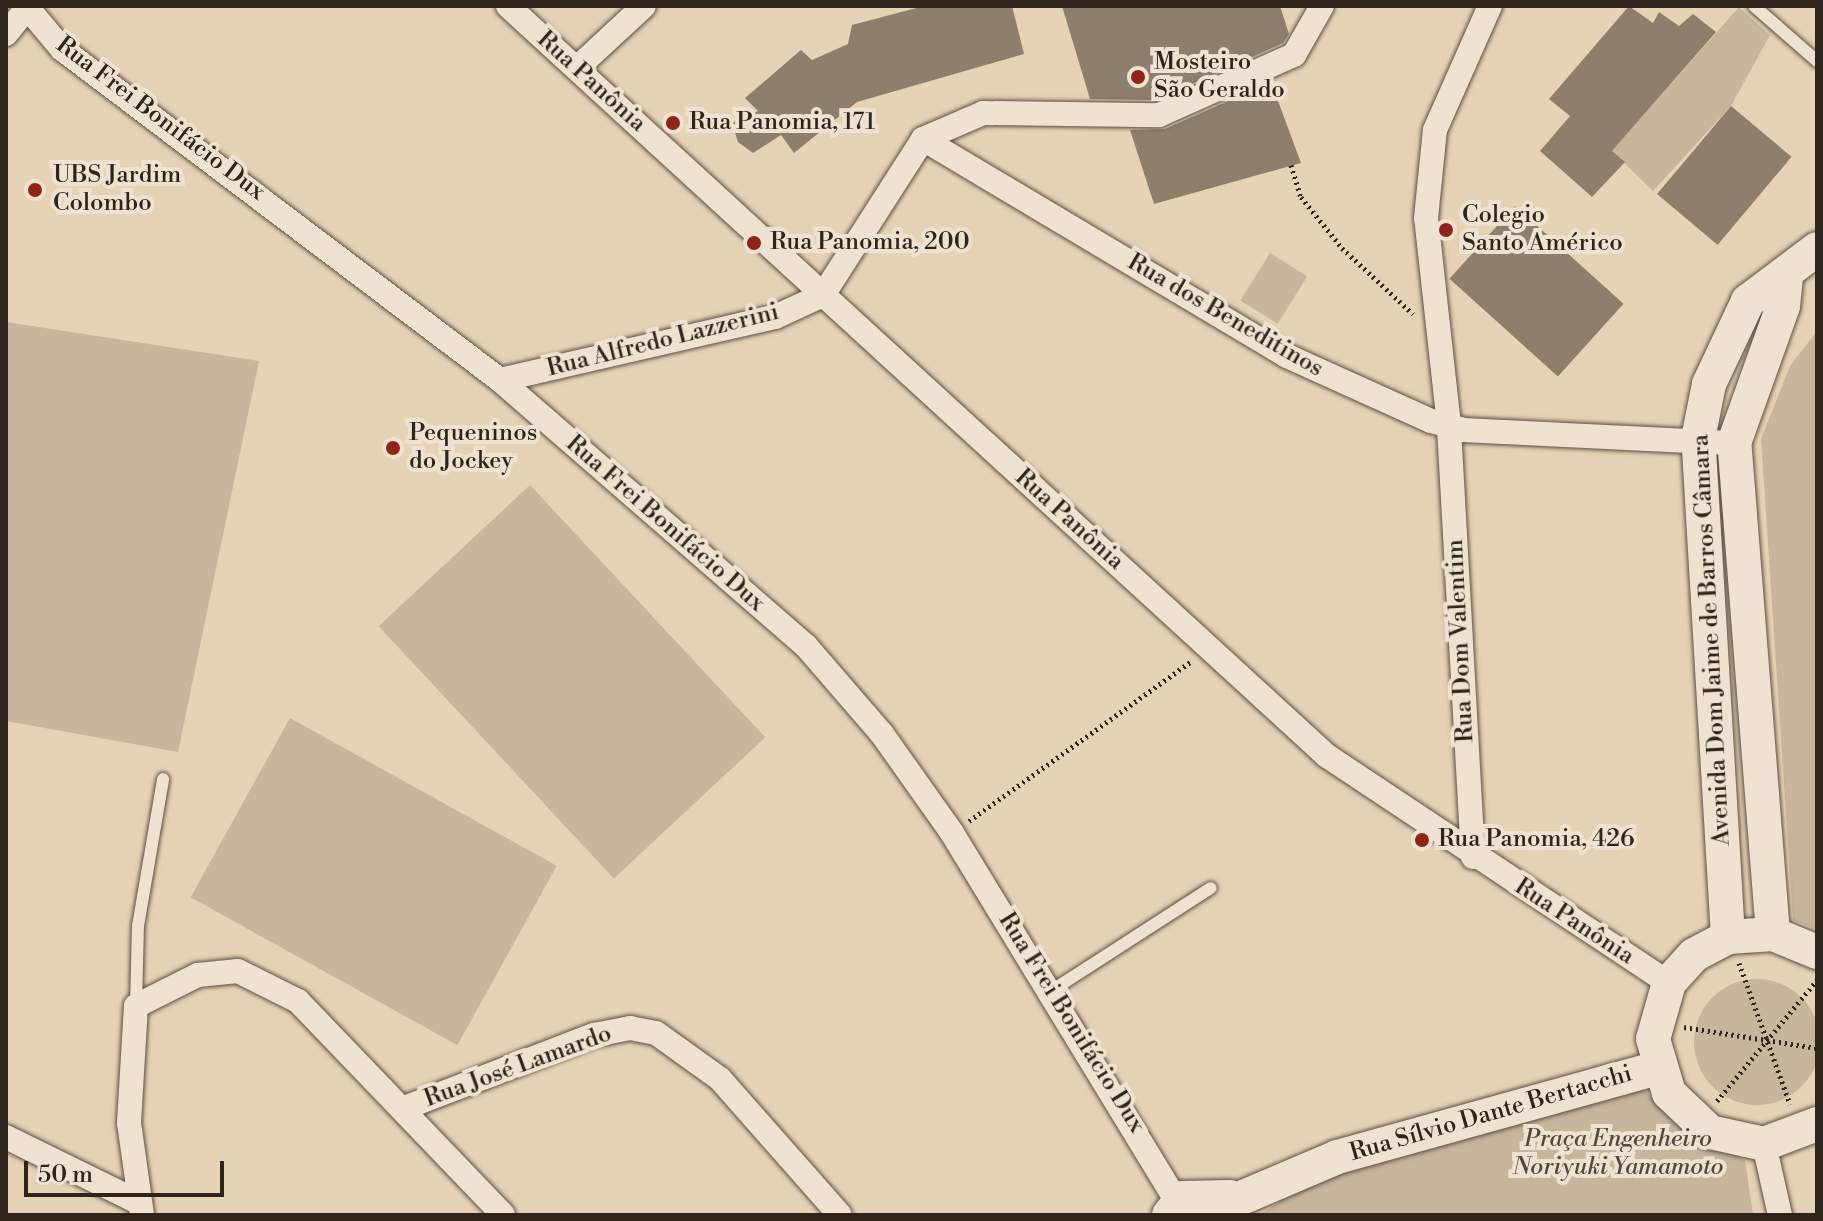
<!DOCTYPE html>
<meta charset="utf-8">
<style>
body{margin:0}
#map{position:relative;width:1823px;height:1221px;overflow:hidden;background:#e6d3b6;font-family:"Libre Bodoni",serif}
div>[style]{position:absolute}
.green>*{inset:0;background:#c7b59c;transform-origin:0 0}
.round{border-radius:50%}
.building>*{inset:0;background:#8e7f6c;transform-origin:0 0}
.path>*{height:5px;margin-top:-2.5px;transform-origin:0;background:repeating-linear-gradient(90deg,#2e241c 0 2px,transparent 0 6px)}
.roads{filter:drop-shadow(0 0 2px #5c5042) drop-shadow(0 0 2px #5c5042)}
.lane>*{height:12px;margin:-6px;padding:0 6px;transform-origin:6px;border-radius:6px;background:#efe2d0}
.street>*{height:24px;margin:-12px;padding:0 12px;transform-origin:12px;border-radius:12px;background:#efe2d0}
.secondary>*{height:34px;margin:-17px;padding:0 17px;transform-origin:17px;border-radius:17px;background:#efe2d0}
.dots>*{width:22px;height:22px;translate:-50% -50%;box-sizing:border-box;border:4px solid #efe2d0;border-radius:50%}
span{translate:-50% -50%;white-space:nowrap;text-align:center;line-height:1.15;-webkit-text-stroke:8px #efe2d0;paint-order:stroke}
.poi-label{font-size:24px;color:#2e241c}
.left{translate:0 -50%;text-align:left}
.street-label{font-size:24px;color:#2e241c}
.park-label{font-size:24px;color:#54483c;font-style:italic}
.frame{position:absolute;inset:0;border:8px solid #2e241c;pointer-events:none}
.scale{position:absolute;left:24px;top:1161px;width:200px;height:36px;box-sizing:border-box;border:4px solid #2e241c;border-top:0;padding-left:10px;font-size:24px;line-height:28px;white-space:nowrap;color:#2e241c;-webkit-text-stroke:6px #efe2d0;paint-order:stroke}
</style>
<div id="map">
<div class="green">
<div style="clip-path:polygon(1739px 7px,1770px 35px,1731px 106px,1653px 191px,1612px 151px)"></div>
<div style="left:1270px;top:253px;width:44px;height:56px;rotate:32deg"></div>
<div style="clip-path:polygon(6px 322px,259px 361px,178px 752px,6px 721px)"></div>
<div style="clip-path:polygon(1817px 331px,1817px 929px,1793px 920px,1761px 439px,1790px 366px)"></div>
<div style="left:530px;top:485px;width:345px;height:207px;rotate:47deg"></div>
<div style="left:290px;top:718px;width:305px;height:205px;rotate:29deg"></div>
<div class="round" style="left:1694px;top:979px;width:126px;height:126px"></div>
<div style="clip-path:polygon(1640px 1086px,1685px 1131px,1745px 1160px,1753px 1215px,1259px 1215px,1312px 1180px)"></div>
</div>
<div class="building">
<div style="clip-path:polygon(924px 6px,1012px 6px,1024px 54px,857px 102px,794px 153px,781px 135px,753px 153px,738px 142px,732px 123px,758px 111px,745px 98px,801px 50px,812px 60px,848px 44px,852px 25px)"></div>
<div style="clip-path:polygon(1062px 6px,1280px 6px,1289px 34px,1283px 43px,1156px 100px,1090px 99px)"></div>
<div style="clip-path:polygon(1629px 6px,1653px 23px,1659px 12px,1679px 26px,1693px 14px,1716px 32px,1612px 151px,1625px 162px,1592px 197px,1540px 151px,1570px 116px,1549px 99px)"></div>
<div style="clip-path:polygon(1271px 82px,1301px 163px,1154px 204px,1130px 130px,1165px 129px)"></div>
<div style="left:1731px;top:106px;width:79px;height:115px;rotate:40deg"></div>
<div style="left:1515px;top:206px;width:146px;height:98px;rotate:42deg"></div>
</div>
<div class="path">
<div style="left:1291px;top:165px;width:34px;rotate:73deg"></div>
<div style="left:1301px;top:197px;width:65px;rotate:51.2deg"></div>
<div style="left:1342px;top:248px;width:97px;rotate:42.9deg"></div>
<div style="left:969px;top:821px;width:274px;rotate:-35.7deg"></div>
<div style="left:1739px;top:963px;width:150px;rotate:70.1deg"></div>
<div style="left:1684px;top:1027px;width:135px;rotate:9deg"></div>
<div style="left:1717px;top:1101px;width:157px;rotate:-50.4deg"></div>
</div>
<div class="roads">
<div class="lane">
<div style="left:1754px;top:6px;width:84px;rotate:41.1deg"></div>
<div style="left:1051px;top:991px;width:190px;rotate:-32.8deg"></div>
<div style="left:136px;top:1006px;width:80px;rotate:-88.6deg"></div>
<div style="left:138px;top:926px;width:149px;rotate:-80.3deg"></div>
</div>
<div class="street">
<div style="left:26px;top:6px;width:56px;rotate:50.1deg"></div>
<div style="left:62px;top:49px;width:549px;rotate:37.08deg"></div>
<div style="left:500px;top:380px;width:405px;rotate:41deg"></div>
<div style="left:806px;top:646px;width:116px;rotate:49.2deg"></div>
<div style="left:882px;top:734px;width:121px;rotate:54.7deg"></div>
<div style="left:952px;top:833px;width:434px;rotate:58.6deg"></div>
<div style="left:508px;top:6px;width:1111px;rotate:42.48deg"></div>
<div style="left:1327px;top:756px;width:410px;rotate:33.6deg"></div>
<div style="left:6px;top:34px;width:32px;rotate:-51deg"></div>
<div style="left:577px;top:68px;width:91px;rotate:-42.8deg"></div>
<div style="left:923px;top:139px;width:65px;rotate:-23.4deg"></div>
<div style="left:983px;top:113px;width:176px;rotate:0.7deg"></div>
<div style="left:1159px;top:115px;width:148px;rotate:-24deg"></div>
<div style="left:1294px;top:55px;width:56px;rotate:-60.3deg"></div>
<div style="left:500px;top:380px;width:282px;rotate:-12.9deg"></div>
<div style="left:775px;top:317px;width:53px;rotate:-24.6deg"></div>
<div style="left:823px;top:295px;width:185px;rotate:-57.3deg"></div>
<div style="left:923px;top:139px;width:424px;rotate:30.8deg"></div>
<div style="left:1287px;top:356px;width:158px;rotate:24.3deg"></div>
<div style="left:1431px;top:421px;width:34px;rotate:15deg"></div>
<div style="left:1464px;top:430px;width:270px;rotate:2.8deg"></div>
<div style="left:1473px;top:857px;width:433px;rotate:-93.2deg"></div>
<div style="left:1449px;top:425px;width:208px;rotate:-96.3deg"></div>
<div style="left:1426px;top:218px;width:88px;rotate:-84.2deg"></div>
<div style="left:1435px;top:130px;width:136px;rotate:-66.1deg"></div>
<div style="left:407px;top:1107px;width:200px;rotate:-21.1deg"></div>
<div style="left:594px;top:1035px;width:37px;rotate:-11deg"></div>
<div style="left:630px;top:1028px;width:26px;rotate:11deg"></div>
<div style="left:656px;top:1033px;width:79px;rotate:35.7deg"></div>
<div style="left:720px;top:1079px;width:181px;rotate:48.6deg"></div>
<div style="left:6px;top:1137px;width:143px;rotate:26.2deg"></div>
<div style="left:1764px;top:1144px;width:73px;rotate:77.3deg"></div>
<div style="left:142px;top:1215px;width:93px;rotate:-98deg"></div>
<div style="left:129px;top:1123px;width:117px;rotate:-86.6deg"></div>
<div style="left:136px;top:1006px;width:69px;rotate:-26.6deg"></div>
<div style="left:198px;top:975px;width:40px;rotate:-5.7deg"></div>
<div style="left:238px;top:971px;width:67px;rotate:26.6deg"></div>
<div style="left:298px;top:1001px;width:296px;rotate:46.2deg"></div>
</div>
<div class="secondary">
<div style="left:1773px;top:934px;width:493px;rotate:-94.5deg"></div>
<div style="left:1734px;top:443px;width:145px;rotate:-70.3deg"></div>
<div style="left:1783px;top:306px;width:29px;rotate:-84deg"></div>
<div style="left:1728px;top:937px;width:499px;rotate:-93.4deg"></div>
<div style="left:1698px;top:439px;width:56px;rotate:-78.7deg"></div>
<div style="left:1709px;top:384px;width:92px;rotate:-64.8deg"></div>
<div style="left:1748px;top:301px;width:86px;rotate:-37deg"></div>
<div style="left:1817px;top:952px;width:48px;rotate:-157.8deg"></div>
<div style="left:1773px;top:934px;width:45px;rotate:176.2deg"></div>
<div style="left:1728px;top:937px;width:38px;rotate:152deg"></div>
<div style="left:1694px;top:955px;width:38px;rotate:132deg"></div>
<div style="left:1669px;top:983px;width:58px;rotate:105.9deg"></div>
<div style="left:1653px;top:1039px;width:56px;rotate:73.5deg"></div>
<div style="left:1669px;top:1093px;width:57px;rotate:43.6deg"></div>
<div style="left:1710px;top:1132px;width:55px;rotate:12.5deg"></div>
<div style="left:1764px;top:1144px;width:57px;rotate:-20.7deg"></div>
<div style="left:1206px;top:1213px;width:142px;rotate:-23.1deg"></div>
<div style="left:1337px;top:1157px;width:333px;rotate:-15.5deg"></div>
<div style="left:1169px;top:1215px;width:22px;rotate:-51deg"></div>
<div style="left:1183px;top:1198px;width:47px;rotate:-1.2deg"></div>
</div>
</div>
<div class="dots">
<div style="left:1138px;top:77px;background:#8f2418"></div>
<div style="left:673px;top:123px;background:#8f2418"></div>
<div style="left:35px;top:190px;background:#8f2418"></div>
<div style="left:1446px;top:230px;background:#8f2418"></div>
<div style="left:754px;top:243px;background:#8f2418"></div>
<div style="left:393px;top:448px;background:#8f2418"></div>
<div style="left:1422px;top:840px;background:#8f2418"></div>
</div>
<div class="poi-label">
<span class="left" style="left:1154px;top:77px">Mosteiro<br>São Geraldo</span>
<span class="left" style="left:689px;top:123px">Rua Panomia, 171</span>
<span class="left" style="left:53px;top:190px">UBS Jardim<br>Colombo</span>
<span class="left" style="left:1462px;top:230px">Colegio<br>Santo Américo</span>
<span class="left" style="left:770px;top:243px">Rua Panomia, 200</span>
<span class="left" style="left:409px;top:448px">Pequeninos<br>do Jockey</span>
<span class="left" style="left:1438px;top:840px">Rua Panomia, 426</span>
</div>
<div class="street-label">
<span style="left:591px;top:82px;rotate:42deg">Rua Panônia</span>
<span style="left:160px;top:119px;rotate:37deg">Rua Frei Bonifácio Dux</span>
<span style="left:1225px;top:316px;rotate:30deg">Rua dos Beneditinos</span>
<span style="left:663px;top:341px;rotate:-14deg">Rua Alfredo Lazzerini</span>
<span style="left:1069px;top:520px;rotate:42deg">Rua Panônia</span>
<span style="left:665px;top:524px;rotate:41deg">Rua Frei Bonifácio Dux</span>
<span style="left:1712px;top:640px;rotate:-93deg">Avenida Dom Jaime de Barros Câmara</span>
<span style="left:1461px;top:641px;rotate:-93deg">Rua Dom Valentim</span>
<span style="left:1574px;top:922px;rotate:33deg">Rua Panônia</span>
<span style="left:1071px;top:1023px;rotate:58deg">Rua Frei Bonifácio Dux</span>
<span style="left:518px;top:1067px;rotate:-20deg">Rua José Lamardo</span>
<span style="left:1491px;top:1114px;rotate:-16deg">Rua Sílvio Dante Bertacchi</span>
</div>
<div class="park-label">
<span style="left:1618px;top:1154px">Praça Engenheiro<br>Noriyuki Yamamoto</span>
</div>
<div class="frame"></div>
<div class="scale">50 m</div>
</div>
